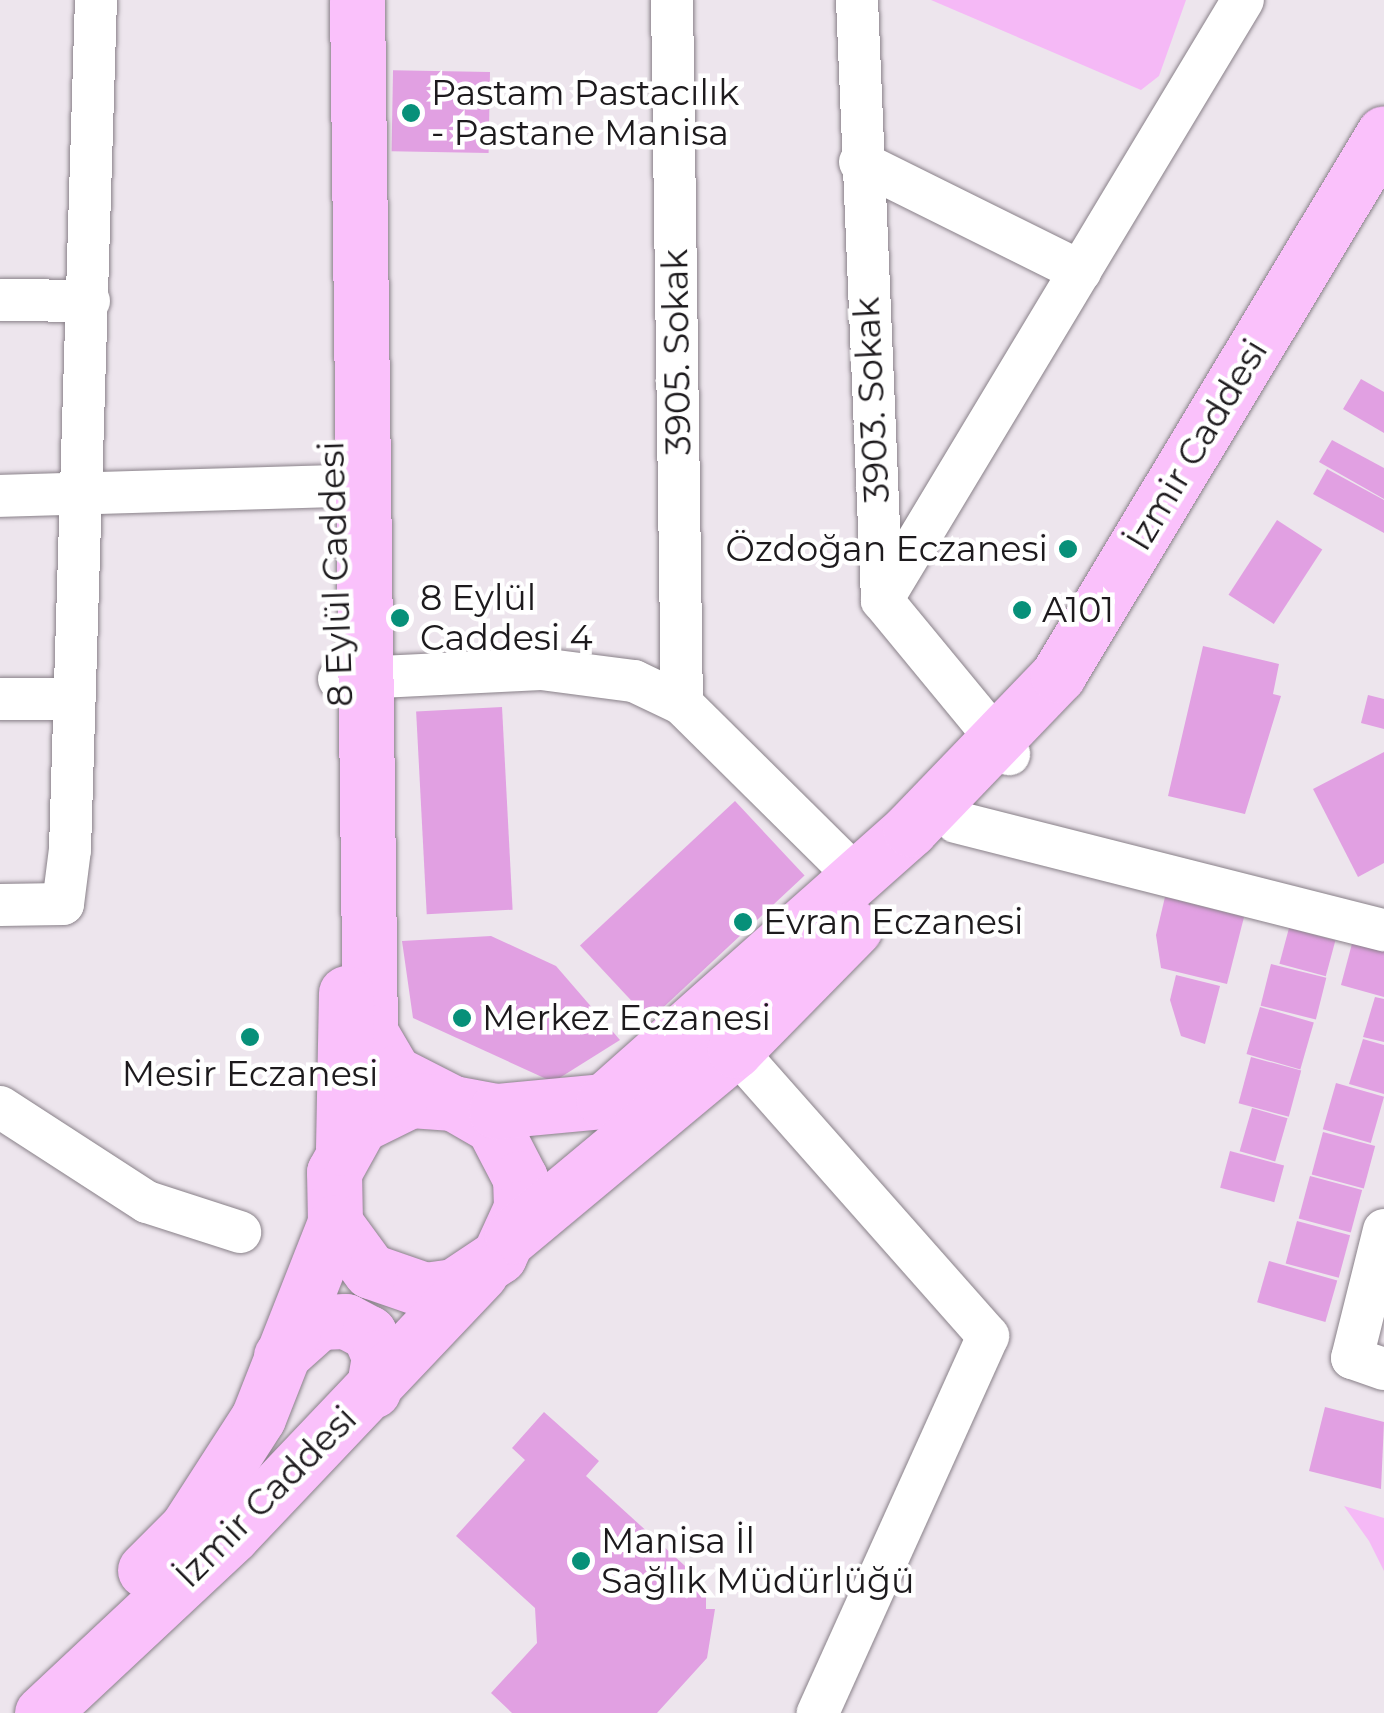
<!DOCTYPE html>
<meta charset="utf-8">
<style>
body{margin:0}
#map{position:relative;width:1384px;height:1713px;overflow:hidden;background:#ede5ed;font-family:Montserrat,sans-serif}
div>[style]{position:absolute}
.green>*{inset:0;background:#f5b9f6}
.building>*{inset:0;background:#e1a0e2;transform-origin:0 0}
.roads{filter:drop-shadow(0 0 2px #898189) drop-shadow(0 0 2px #898189)}
.minor>*{height:42px;margin:-21px;padding:0 21px;transform-origin:21px;border-radius:21px;background:#fff}
.major>*{height:55px;margin:-27.5px;padding:0 27.5px;transform-origin:27.5px;border-radius:27.5px;background:#fac1fb}
.dots>*{width:28px;height:28px;translate:-50% -50%;box-sizing:border-box;border:5px solid #fff;border-radius:50%}
span{translate:-50% -50%;white-space:nowrap;text-align:center;line-height:1.15;-webkit-text-stroke:9px #fff;paint-order:stroke}
.poi-label{font-size:35px;color:#1d1a1d}
.left{translate:0 -50%;text-align:left}
.right{translate:-100% -50%;text-align:right}
.street-label{font-size:35px;color:#1d1a1d}
</style>
<div id="map">
<div class="green">
<div style="clip-path:polygon(931px 0,1186px 0,1159px 76px,1141px 90px)"></div>
<div style="clip-path:polygon(1344px 1506px,1384px 1518px,1384px 1571px,1369px 1541px)"></div>
</div>
<div class="building">
<div style="left:490px;top:72px;width:81px;height:97px;rotate:91deg"></div>
<div style="clip-path:polygon(1361px 379px,1384px 392px,1384px 433px,1343px 409px)"></div>
<div style="clip-path:polygon(1332px 440px,1384px 468px,1384px 499px,1319px 462px)"></div>
<div style="clip-path:polygon(1327px 469px,1384px 500px,1384px 533px,1313px 494px)"></div>
<div style="left:1277px;top:520px;width:54px;height:89px;rotate:33deg"></div>
<div style="clip-path:polygon(1203px 646px,1279px 664px,1273px 694px,1281px 696px,1245px 814px,1168px 796px)"></div>
<div style="clip-path:polygon(1368px 695px,1384px 699px,1384px 729px,1361px 723px)"></div>
<div style="left:502px;top:707px;width:203px;height:86px;rotate:87deg"></div>
<div style="clip-path:polygon(1384px 752px,1384px 863px,1358px 877px,1313px 789px)"></div>
<div style="left:735px;top:801px;width:102px;height:212px;rotate:47deg"></div>
<div style="clip-path:polygon(1165px 897px,1244px 917px,1227px 984px,1161px 968px,1156px 935px)"></div>
<div style="left:1289px;top:928px;width:48px;height:37px;rotate:15deg"></div>
<div style="clip-path:polygon(491px 936px,556px 966px,620px 1040px,553px 1082px,413px 1018px,402px 941px)"></div>
<div style="clip-path:polygon(1354px 936px,1384px 944px,1384px 997px,1341px 985px)"></div>
<div style="left:1271px;top:964px;width:57px;height:43px;rotate:14deg"></div>
<div style="clip-path:polygon(1176px 975px,1220px 986px,1205px 1044px,1181px 1036px,1170px 1000px)"></div>
<div style="clip-path:polygon(1375px 997px,1384px 999px,1384px 1042px,1363px 1037px)"></div>
<div style="left:1260px;top:1007px;width:56px;height:49px;rotate:16deg"></div>
<div style="clip-path:polygon(1363px 1039px,1384px 1045px,1384px 1094px,1349px 1084px)"></div>
<div style="left:1251px;top:1057px;width:52px;height:48px;rotate:15deg"></div>
<div style="left:1336px;top:1083px;width:50px;height:48px;rotate:16deg"></div>
<div style="left:1252px;top:1108px;width:37px;height:45px;rotate:16deg"></div>
<div style="left:1323px;top:1132px;width:54px;height:44px;rotate:15deg"></div>
<div style="left:1230px;top:1151px;width:56px;height:38px;rotate:15deg"></div>
<div style="left:1310px;top:1176px;width:54px;height:44px;rotate:15deg"></div>
<div style="left:1297px;top:1221px;width:55px;height:44px;rotate:15deg"></div>
<div style="left:1269px;top:1261px;width:71px;height:43px;rotate:16deg"></div>
<div style="clip-path:polygon(1325px 1407px,1384px 1422px,1381px 1489px,1309px 1471px)"></div>
<div style="clip-path:polygon(544px 1412px,599px 1461px,586px 1476px,706px 1585px,706px 1609px,715px 1609px,707px 1658px,657px 1713px,512px 1713px,491px 1693px,537px 1643px,535px 1608px,456px 1536px,525px 1460px,512px 1448px)"></div>
</div>
<div class="roads">
<div class="minor">
<div style="left:672px;top:0;width:704px;rotate:89.19deg"></div>
<div style="left:857px;top:0;width:601px;rotate:87.61deg"></div>
<div style="left:882px;top:600px;width:200px;rotate:50.5deg"></div>
<div style="left:860px;top:162px;width:246px;rotate:26.4deg"></div>
<div style="left:0;top:300px;width:89px;rotate:0.6deg"></div>
<div style="left:0;top:496px;width:332px;rotate:-1.7deg"></div>
<div style="left:882px;top:600px;width:700px;rotate:-58.97deg"></div>
<div style="left:339px;top:679px;width:202px;rotate:-2.8deg"></div>
<div style="left:541px;top:669px;width:94px;rotate:7.4deg"></div>
<div style="left:634px;top:681px;width:53px;rotate:25.6deg"></div>
<div style="left:682px;top:704px;width:247px;rotate:44.7deg"></div>
<div style="left:0;top:699px;width:70px"></div>
<div style="left:956px;top:822px;width:441px;rotate:14.2deg"></div>
<div style="left:0;top:905px;width:63px;rotate:-0.9deg"></div>
<div style="left:63px;top:904px;width:55px;rotate:-82.7deg"></div>
<div style="left:70px;top:849px;width:849px;rotate:-88.25deg"></div>
<div style="left:735px;top:1050px;width:382px;rotate:48.5deg"></div>
<div style="left:988px;top:1336px;width:414px;rotate:114.3deg"></div>
<div style="left:0;top:1107px;width:175px;rotate:32.9deg"></div>
<div style="left:147px;top:1202px;width:98px;rotate:17.9deg"></div>
<div style="left:1384px;top:1230px;width:132px;rotate:104deg"></div>
<div style="left:1352px;top:1358px;width:34px;rotate:19deg"></div>
</div>
<div class="major">
<div style="left:357px;top:0;width:1032px;rotate:89.28deg"></div>
<div style="left:370px;top:1032px;width:48px;rotate:59.7deg"></div>
<div style="left:394px;top:1073px;width:66px;rotate:27deg"></div>
<div style="left:453px;top:1103px;width:46px;rotate:29.9deg"></div>
<div style="left:493px;top:1126px;width:59px;rotate:62.6deg"></div>
<div style="left:520px;top:1178px;width:30px;rotate:88deg"></div>
<div style="left:521px;top:1208px;width:53px;rotate:114.6deg"></div>
<div style="left:499px;top:1256px;width:54px;rotate:146.3deg"></div>
<div style="left:454px;top:1286px;width:29px;rotate:172deg"></div>
<div style="left:425px;top:1290px;width:58px;rotate:-160.9deg"></div>
<div style="left:370px;top:1271px;width:59px;rotate:-126.1deg"></div>
<div style="left:335px;top:1223px;width:51px;rotate:-91.1deg"></div>
<div style="left:334px;top:1172px;width:54px;rotate:-61deg"></div>
<div style="left:360px;top:1125px;width:57px;rotate:-26.1deg"></div>
<div style="left:411px;top:1100px;width:42px;rotate:4.1deg"></div>
<div style="left:453px;top:1103px;width:44px;rotate:10.5deg"></div>
<div style="left:496px;top:1111px;width:108px;rotate:-5.3deg"></div>
<div style="left:604px;top:1101px;width:409px;rotate:-41.6deg"></div>
<div style="left:910px;top:829px;width:214px;rotate:-46.1deg"></div>
<div style="left:1058px;top:675px;width:632px;rotate:-58.97deg"></div>
<div style="left:343px;top:1148px;width:155px;rotate:-88.9deg"></div>
<div style="left:512px;top:1236px;width:290px;rotate:-39.8deg"></div>
<div style="left:735px;top:1050px;width:171px;rotate:-45.5deg"></div>
<div style="left:281px;top:1356px;width:51px;rotate:-41.8deg"></div>
<div style="left:319px;top:1322px;width:27px;rotate:-2deg"></div>
<div style="left:346px;top:1321px;width:26px;rotate:28deg"></div>
<div style="left:369px;top:1333px;width:26px;rotate:67deg"></div>
<div style="left:379px;top:1357px;width:34px;rotate:100deg"></div>
<div style="left:145px;top:1570px;width:59px;rotate:-45deg"></div>
<div style="left:187px;top:1528px;width:131px;rotate:-57.2deg"></div>
<div style="left:258px;top:1418px;width:210px;rotate:-68.5deg"></div>
<div style="left:42px;top:1713px;width:260px;rotate:-43.1deg"></div>
<div style="left:232px;top:1535px;width:361px;rotate:-46.5deg"></div>
</div>
</div>
<div class="dots">
<div style="left:411px;top:113px;background:#079079"></div>
<div style="left:1068px;top:549px;background:#079079"></div>
<div style="left:1022px;top:610px;background:#079079"></div>
<div style="left:400px;top:618px;background:#079079"></div>
<div style="left:743px;top:922px;background:#079079"></div>
<div style="left:462px;top:1018px;background:#079079"></div>
<div style="left:250px;top:1037px;background:#079079"></div>
<div style="left:581px;top:1561px;background:#079079"></div>
</div>
<div class="poi-label">
<span class="left" style="left:431px;top:113px">Pastam Pastacılık<br>- Pastane Manisa</span>
<span class="right" style="left:1048px;top:549px">Özdoğan Eczanesi</span>
<span class="left" style="left:420px;top:618px">8 Eylül<br>Caddesi 4</span>
<span class="left" style="left:1042px;top:610px">A101</span>
<span class="left" style="left:763px;top:922px">Evran Eczanesi</span>
<span class="left" style="left:482px;top:1018px">Merkez Eczanesi</span>
<span style="left:250px;top:1074px">Mesir Eczanesi</span>
<span class="left" style="left:601px;top:1561px">Manisa İl<br>Sağlık Müdürlüğü</span>
</div>
<div class="street-label">
<span style="left:677px;top:352px;rotate:-91deg">3905. Sokak</span>
<span style="left:872px;top:400px;rotate:-93deg">3903. Sokak</span>
<span style="left:1197px;top:445px;rotate:-59deg">İzmir Caddesi</span>
<span style="left:336px;top:574px;rotate:-92deg">8 Eylül Caddesi</span>
<span style="left:266px;top:1497px;rotate:-45deg">İzmir Caddesi</span>
</div>
</div>
